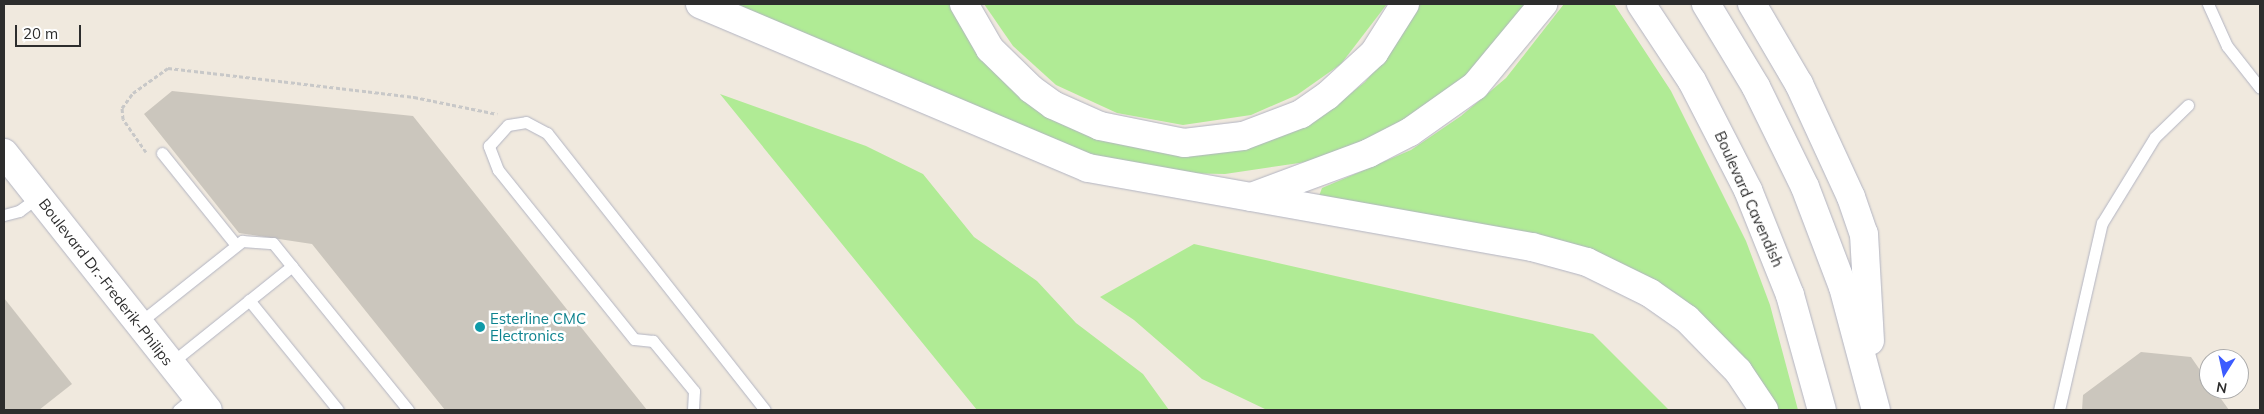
<!DOCTYPE html>
<style>
body{margin:0}
#map{position:relative;width:2264px;height:414px;overflow:hidden;background:#f0e9de;font-family:Mulish,sans-serif}
div>[style]{position:absolute}
.green>*{inset:0;background:#b0eb95}
.building>*{inset:0;background:#cbc6bd}
.path>*{height:3px;margin-top:-1.5px;transform-origin:0;background:repeating-linear-gradient(90deg,#c8c8c8 0 4px,transparent 0 6.5px)}
.roads{filter:drop-shadow(0 0 1px #b2b4c2) drop-shadow(0 0 1px #b2b4c2)}
.service>*{height:11px;margin:-5.5px;padding:0 5.5px;transform-origin:5.5px;border-radius:5.5px;background:#fff}
.tertiary>*{height:28px;margin:-14px;padding:0 14px;transform-origin:14px;border-radius:14px;background:#fff}
.secondary>*{height:28px;margin:-14px;padding:0 14px;transform-origin:14px;border-radius:14px;background:#fff}
.dots>*{width:14px;height:14px;translate:-50% -50%;box-sizing:border-box;border:2px solid #fff;border-radius:50%}
span{translate:-50% -50%;white-space:nowrap;text-align:center;line-height:1.15;-webkit-text-stroke:5px #fff;paint-order:stroke}
.street-label{font-size:15px;color:#2d2d2d}
.culture-label{font-size:15px;color:#0d838f}
.left{translate:0 -50%;text-align:left}
.frame{position:absolute;inset:0;border:5px solid #2d2d2d;pointer-events:none}
.north{position:absolute;left:2199px;top:349px;width:50px;height:50px;box-sizing:border-box;background:#fff;border:1px solid #ababab;border-radius:50%;rotate:190deg;font-size:14px;font-weight:700;line-height:20px;text-align:center;color:#2d2d2d}
.north::after{content:'';display:block;margin:auto;width:18px;height:22px;background:#3c5bff;clip-path:polygon(50% 0,100% 100%,50% 72%,0 100%)}
.scale{position:absolute;left:15px;top:25px;width:66px;height:22px;box-sizing:border-box;border:2px solid #2d2d2d;border-top:0;padding-left:6px;font-size:15px;line-height:18px;white-space:nowrap;color:#2d2d2d;-webkit-text-stroke:4px #fff;paint-order:stroke}
</style>
<div id="map">
<div class="green">
<div style="clip-path:polygon(730px 4px,952px 4px,1101px 138px,1182px 154px,1257px 144px,1294px 131px,1331px 109px,1365px 82px,1392px 49px,1419px 4px,1529px 4px,1462px 80px,1427px 107px,1373px 138px,1306px 162px,1225px 174px,1176px 173px,1094px 157px)"></div>
<div style="clip-path:polygon(984px 4px,1387px 4px,1341px 64px,1297px 95px,1251px 115px,1183px 125px,1117px 113px,1056px 85px,1013px 46px)"></div>
<div style="clip-path:polygon(1564px 4px,1614px 4px,1671px 91px,1746px 241px,1770px 305px,1798px 410px,1777px 410px,1712px 325px,1670px 291px,1622px 264px,1593px 252px,1319px 196px,1322px 188px,1411px 150px,1461px 116px,1506px 78px)"></div>
<div style="clip-path:polygon(720px 94px,866px 146px,923px 174px,974px 237px,1037px 281px,1076px 323px,1143px 374px,1169px 410px,977px 410px)"></div>
<div style="clip-path:polygon(1194px 244px,1593px 334px,1669px 410px,1267px 410px,1202px 379px,1134px 320px,1100px 297px)"></div>
</div>
<div class="building">
<div style="clip-path:polygon(172px 91px,413px 116px,647px 410px,445px 410px,312px 244px,239px 233px,144px 114px)"></div>
<div style="clip-path:polygon(4px 298px,72px 384px,39px 410px,4px 410px)"></div>
<div style="clip-path:polygon(2141px 352px,2191px 357px,2209px 383px,2209px 389px,2214px 389px,2229px 410px,2082px 410px,2083px 395px)"></div>
</div>
<div class="path">
<div style="left:146px;top:152px;width:40px;rotate:-124.9deg"></div>
<div style="left:123px;top:119px;width:11px;rotate:-95deg"></div>
<div style="left:122px;top:108px;width:19px;rotate:-54deg"></div>
<div style="left:133px;top:93px;width:43px;rotate:-35.5deg"></div>
<div style="left:168px;top:68px;width:248px;rotate:6.7deg"></div>
<div style="left:414px;top:97px;width:85px;rotate:11.6deg"></div>
</div>
<div class="roads">
<div class="service">
<div style="left:2208px;top:4px;width:46px;rotate:65.7deg"></div>
<div style="left:2227px;top:46px;width:53px;rotate:51.8deg"></div>
<div style="left:162px;top:153px;width:118px;rotate:51.2deg"></div>
<div style="left:4px;top:215px;width:16px;rotate:-15deg"></div>
<div style="left:19px;top:211px;width:24px;rotate:-36deg"></div>
<div style="left:249px;top:300px;width:141px;rotate:51deg"></div>
<div style="left:139px;top:323px;width:132px;rotate:-38.5deg"></div>
<div style="left:242px;top:241px;width:31px;rotate:4deg"></div>
<div style="left:273px;top:243px;width:215px;rotate:51deg"></div>
<div style="left:171px;top:363px;width:155px;rotate:-38.7deg"></div>
<div style="left:178px;top:410px;width:23px;rotate:-40deg"></div>
<div style="left:693px;top:410px;width:19px;rotate:-87deg"></div>
<div style="left:694px;top:391px;width:65px;rotate:-129.4deg"></div>
<div style="left:653px;top:341px;width:19px;rotate:-174deg"></div>
<div style="left:634px;top:339px;width:217px;rotate:-128.8deg"></div>
<div style="left:498px;top:170px;width:26px;rotate:-111deg"></div>
<div style="left:489px;top:146px;width:28px;rotate:-48deg"></div>
<div style="left:508px;top:125px;width:18px;rotate:-9deg"></div>
<div style="left:526px;top:122px;width:24px;rotate:28deg"></div>
<div style="left:547px;top:133px;width:352px;rotate:51.8deg"></div>
<div style="left:2059px;top:410px;width:192px;rotate:-77.1deg"></div>
<div style="left:2102px;top:223px;width:101px;rotate:-58.4deg"></div>
<div style="left:2155px;top:137px;width:46px;rotate:-44.1deg"></div>
</div>
<div class="tertiary">
<div style="left:4px;top:153px;width:328px;rotate:51.6deg"></div>
</div>
<div class="secondary">
<div style="left:700px;top:4px;width:421px;rotate:22.9deg"></div>
<div style="left:1088px;top:168px;width:451px;rotate:10.1deg"></div>
<div style="left:1532px;top:247px;width:57px;rotate:15.3deg"></div>
<div style="left:1587px;top:262px;width:70px;rotate:26.2deg"></div>
<div style="left:1650px;top:293px;width:45px;rotate:35.1deg"></div>
<div style="left:1687px;top:319px;width:73px;rotate:45.6deg"></div>
<div style="left:1738px;top:371px;width:47px;rotate:56.3deg"></div>
<div style="left:964px;top:4px;width:52px;rotate:60deg"></div>
<div style="left:990px;top:49px;width:57px;rotate:44.3deg"></div>
<div style="left:1031px;top:89px;width:27px;rotate:36deg"></div>
<div style="left:1053px;top:105px;width:51px;rotate:24.1deg"></div>
<div style="left:1100px;top:126px;width:86px;rotate:11.4deg"></div>
<div style="left:1184px;top:143px;width:59px;rotate:-6.8deg"></div>
<div style="left:1243px;top:136px;width:62px;rotate:-20.8deg"></div>
<div style="left:1301px;top:114px;width:32px;rotate:-35deg"></div>
<div style="left:1327px;top:96px;width:64px;rotate:-42.5deg"></div>
<div style="left:1374px;top:53px;width:58px;rotate:-57.7deg"></div>
<div style="left:1641px;top:4px;width:92px;rotate:56.5deg"></div>
<div style="left:1692px;top:81px;width:123px;rotate:62.8deg"></div>
<div style="left:1748px;top:190px;width:113px;rotate:68.2deg"></div>
<div style="left:1790px;top:295px;width:119px;rotate:74.5deg"></div>
<div style="left:1706px;top:4px;width:97px;rotate:58.9deg"></div>
<div style="left:1756px;top:87px;width:111px;rotate:63.9deg"></div>
<div style="left:1805px;top:187px;width:107px;rotate:69.2deg"></div>
<div style="left:1843px;top:287px;width:127px;rotate:75deg"></div>
<div style="left:1752px;top:4px;width:93px;rotate:59.6deg"></div>
<div style="left:1799px;top:84px;width:124px;rotate:65.3deg"></div>
<div style="left:1851px;top:197px;width:39px;rotate:71deg"></div>
<div style="left:1864px;top:234px;width:107px;rotate:86.8deg"></div>
<div style="left:1251px;top:197px;width:126px;rotate:-20.4deg"></div>
<div style="left:1369px;top:153px;width:46px;rotate:-27.1deg"></div>
<div style="left:1410px;top:132px;width:80px;rotate:-35.3deg"></div>
<div style="left:1475px;top:86px;width:107px;rotate:-50.3deg"></div>
</div>
</div>
<div class="dots">
<div style="left:480px;top:327px;background:#0f9aa8"></div>
</div>
<div class="street-label">
<span style="left:1749px;top:199px;rotate:66deg">Boulevard Cavendish</span>
<span style="left:106px;top:282px;rotate:52deg">Boulevard Dr.-Frederik-Philips</span>
</div>
<div class="culture-label">
<span class="left" style="left:490px;top:327px">Esterline CMC<br>Electronics</span>
</div>
<div class="frame"></div>
<div class="north">N</div>
<div class="scale">20 m</div>
</div>
